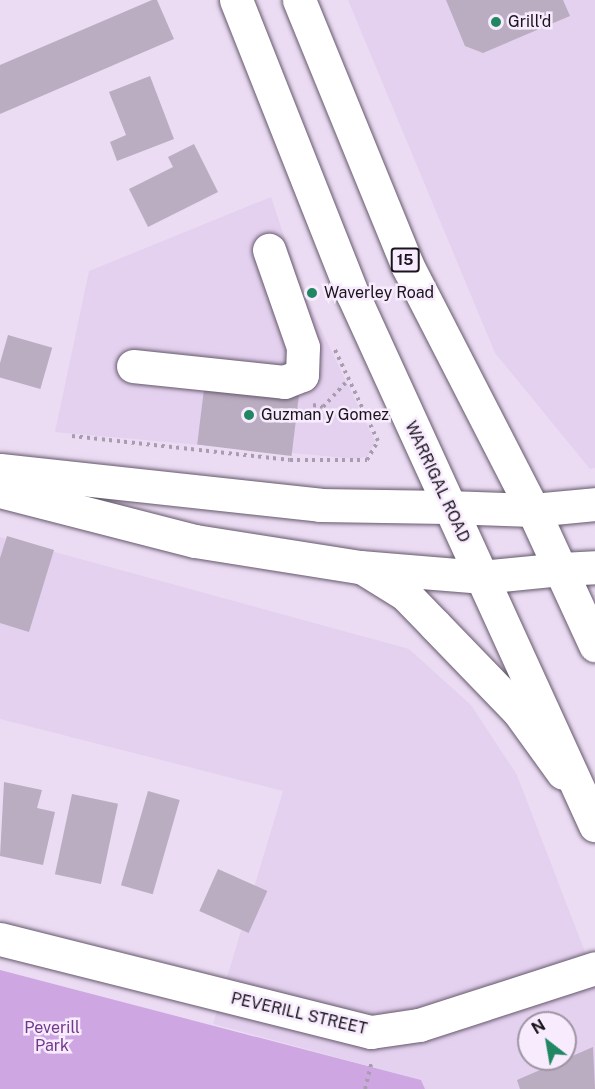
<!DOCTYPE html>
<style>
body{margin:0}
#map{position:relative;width:595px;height:1089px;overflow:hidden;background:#ebdcf3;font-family:"Public Sans",sans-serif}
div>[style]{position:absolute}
.built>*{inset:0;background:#e4d1ef}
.green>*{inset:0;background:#cda6e2}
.building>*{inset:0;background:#baacc1;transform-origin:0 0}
.path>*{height:4px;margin-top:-2px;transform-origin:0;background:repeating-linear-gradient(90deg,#a89cae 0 3px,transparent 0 7.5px)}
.roads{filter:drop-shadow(0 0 2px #65596c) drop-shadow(0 0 2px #65596c)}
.minor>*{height:33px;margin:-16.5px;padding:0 16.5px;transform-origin:16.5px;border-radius:16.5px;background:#fff}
.major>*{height:33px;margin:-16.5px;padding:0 16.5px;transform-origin:16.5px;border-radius:16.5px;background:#fff}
.highway>*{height:33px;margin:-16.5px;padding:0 16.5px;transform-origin:16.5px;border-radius:16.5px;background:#fff}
.dots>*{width:16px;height:16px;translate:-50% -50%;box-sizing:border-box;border:3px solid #f7ebfd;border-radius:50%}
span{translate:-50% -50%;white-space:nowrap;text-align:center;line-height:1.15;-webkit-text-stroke:5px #f7ebfd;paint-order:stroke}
.shield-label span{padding:2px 4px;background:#f7ebfd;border:2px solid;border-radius:4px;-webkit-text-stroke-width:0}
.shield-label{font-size:15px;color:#1a151d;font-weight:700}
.poi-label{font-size:16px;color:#1a151d}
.left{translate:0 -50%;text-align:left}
.street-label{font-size:16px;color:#1a151d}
.park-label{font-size:16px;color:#71398c}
.north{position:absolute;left:517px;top:1011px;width:60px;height:60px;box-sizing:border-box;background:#f7ebfd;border:2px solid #9f95a3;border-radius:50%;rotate:329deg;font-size:16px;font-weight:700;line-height:24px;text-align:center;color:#1a151d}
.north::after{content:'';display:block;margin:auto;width:21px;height:27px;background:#218762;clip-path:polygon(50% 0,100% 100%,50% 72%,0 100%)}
</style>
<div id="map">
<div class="built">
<div style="clip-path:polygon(348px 0,595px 0,595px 468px,590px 469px,495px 353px)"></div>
<div style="clip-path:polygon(271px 197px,303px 292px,375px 441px,368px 456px,358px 459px,55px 432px,89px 271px)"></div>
<div style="clip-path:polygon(evenodd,0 537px,409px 649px,471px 705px,517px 775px,595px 978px,595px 1089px,425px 1089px,421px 1080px,213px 1024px,283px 791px,0 719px,0 537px,529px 1023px,565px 1023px,565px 1059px,529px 1059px,529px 1023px)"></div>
</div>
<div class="green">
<div style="clip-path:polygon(0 970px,421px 1080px,425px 1089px,0 1089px)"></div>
</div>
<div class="building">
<div style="clip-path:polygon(152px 0,157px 0,174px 39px,0 114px,0 65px)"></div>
<div style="clip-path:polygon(446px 0,563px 0,570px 16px,483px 53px,465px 46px)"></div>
<div style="clip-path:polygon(150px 76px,174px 139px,117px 161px,110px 142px,126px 135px,109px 92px)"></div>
<div style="clip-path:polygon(194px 144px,218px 192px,148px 227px,129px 189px,173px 167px,168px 157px)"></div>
<div style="left:8px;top:335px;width:46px;height:43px;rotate:16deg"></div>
<div style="left:205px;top:381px;width:95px;height:64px;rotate:7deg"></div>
<div style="clip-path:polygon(7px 536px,54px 550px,29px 632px,0 623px,0 558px)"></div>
<div style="clip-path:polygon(4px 782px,42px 790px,37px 808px,55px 812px,43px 865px,0 856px)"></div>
<div style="left:148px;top:791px;width:33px;height:98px;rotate:16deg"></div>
<div style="left:72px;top:794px;width:47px;height:82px;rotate:12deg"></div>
<div style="left:218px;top:869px;width:54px;height:46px;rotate:24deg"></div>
<div style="clip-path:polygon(593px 1047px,595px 1089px,520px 1089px,517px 1080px)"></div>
</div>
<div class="path">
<div style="left:313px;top:405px;width:10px;rotate:11deg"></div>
<div style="left:323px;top:407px;width:38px;rotate:-47deg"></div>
<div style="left:72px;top:436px;width:219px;rotate:6.3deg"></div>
<div style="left:290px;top:460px;width:77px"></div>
<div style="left:367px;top:460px;width:22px;rotate:-60deg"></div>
<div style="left:378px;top:441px;width:101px;rotate:-115.3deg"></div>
<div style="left:365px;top:1089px;width:29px;rotate:-76deg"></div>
</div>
<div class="roads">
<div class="minor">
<div style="left:133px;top:366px;width:152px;rotate:6deg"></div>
<div style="left:284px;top:382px;width:19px;rotate:-21deg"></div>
<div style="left:302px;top:375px;width:28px;rotate:-88deg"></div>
<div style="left:303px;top:347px;width:103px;rotate:-109.3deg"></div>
<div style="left:0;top:939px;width:382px;rotate:14.1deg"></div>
<div style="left:371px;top:1032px;width:49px;rotate:-8.3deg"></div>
<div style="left:419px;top:1025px;width:185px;rotate:-17.9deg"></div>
</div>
<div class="major">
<div style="left:0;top:470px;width:322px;rotate:6.2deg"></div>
<div style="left:320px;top:505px;width:127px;rotate:0.9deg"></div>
<div style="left:0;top:491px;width:201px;rotate:14.4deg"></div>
<div style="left:195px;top:541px;width:167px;rotate:9deg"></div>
<div style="left:360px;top:567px;width:121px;rotate:4.7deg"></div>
<div style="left:533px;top:510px;width:62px;rotate:-5.5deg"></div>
<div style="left:561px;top:569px;width:34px;rotate:-3deg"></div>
<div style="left:366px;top:570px;width:46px;rotate:31.6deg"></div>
<div style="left:405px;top:594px;width:43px;rotate:45.9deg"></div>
<div style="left:435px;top:625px;width:121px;rotate:46deg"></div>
<div style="left:519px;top:712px;width:75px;rotate:54.2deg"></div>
</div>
<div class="highway">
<div style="left:236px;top:0;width:317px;rotate:68.4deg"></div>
<div style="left:353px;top:295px;width:583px;rotate:65.46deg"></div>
<div style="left:299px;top:0;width:286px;rotate:67.8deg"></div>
<div style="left:407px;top:265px;width:276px;rotate:62.8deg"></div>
<div style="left:533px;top:510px;width:149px;rotate:65.3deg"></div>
<div style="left:447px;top:507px;width:86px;rotate:2deg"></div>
<div style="left:481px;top:577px;width:80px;rotate:-5.7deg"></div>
</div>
</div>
<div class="dots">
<div style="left:496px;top:22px;background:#218762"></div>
<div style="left:312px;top:293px;background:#218762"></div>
<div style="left:249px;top:415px;background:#218762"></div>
</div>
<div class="shield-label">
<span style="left:405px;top:260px">15</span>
</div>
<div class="poi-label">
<span class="left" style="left:508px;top:22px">Grill'd</span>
<span class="left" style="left:324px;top:293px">Waverley Road</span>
<span class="left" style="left:261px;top:415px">Guzman y Gomez</span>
</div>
<div class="street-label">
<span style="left:437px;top:482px;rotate:65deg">WARRIGAL ROAD</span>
<span style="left:299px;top:1014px;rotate:13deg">PEVERILL STREET</span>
</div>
<div class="park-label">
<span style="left:52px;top:1037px">Peverill<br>Park</span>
</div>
<div class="north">N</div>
</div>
